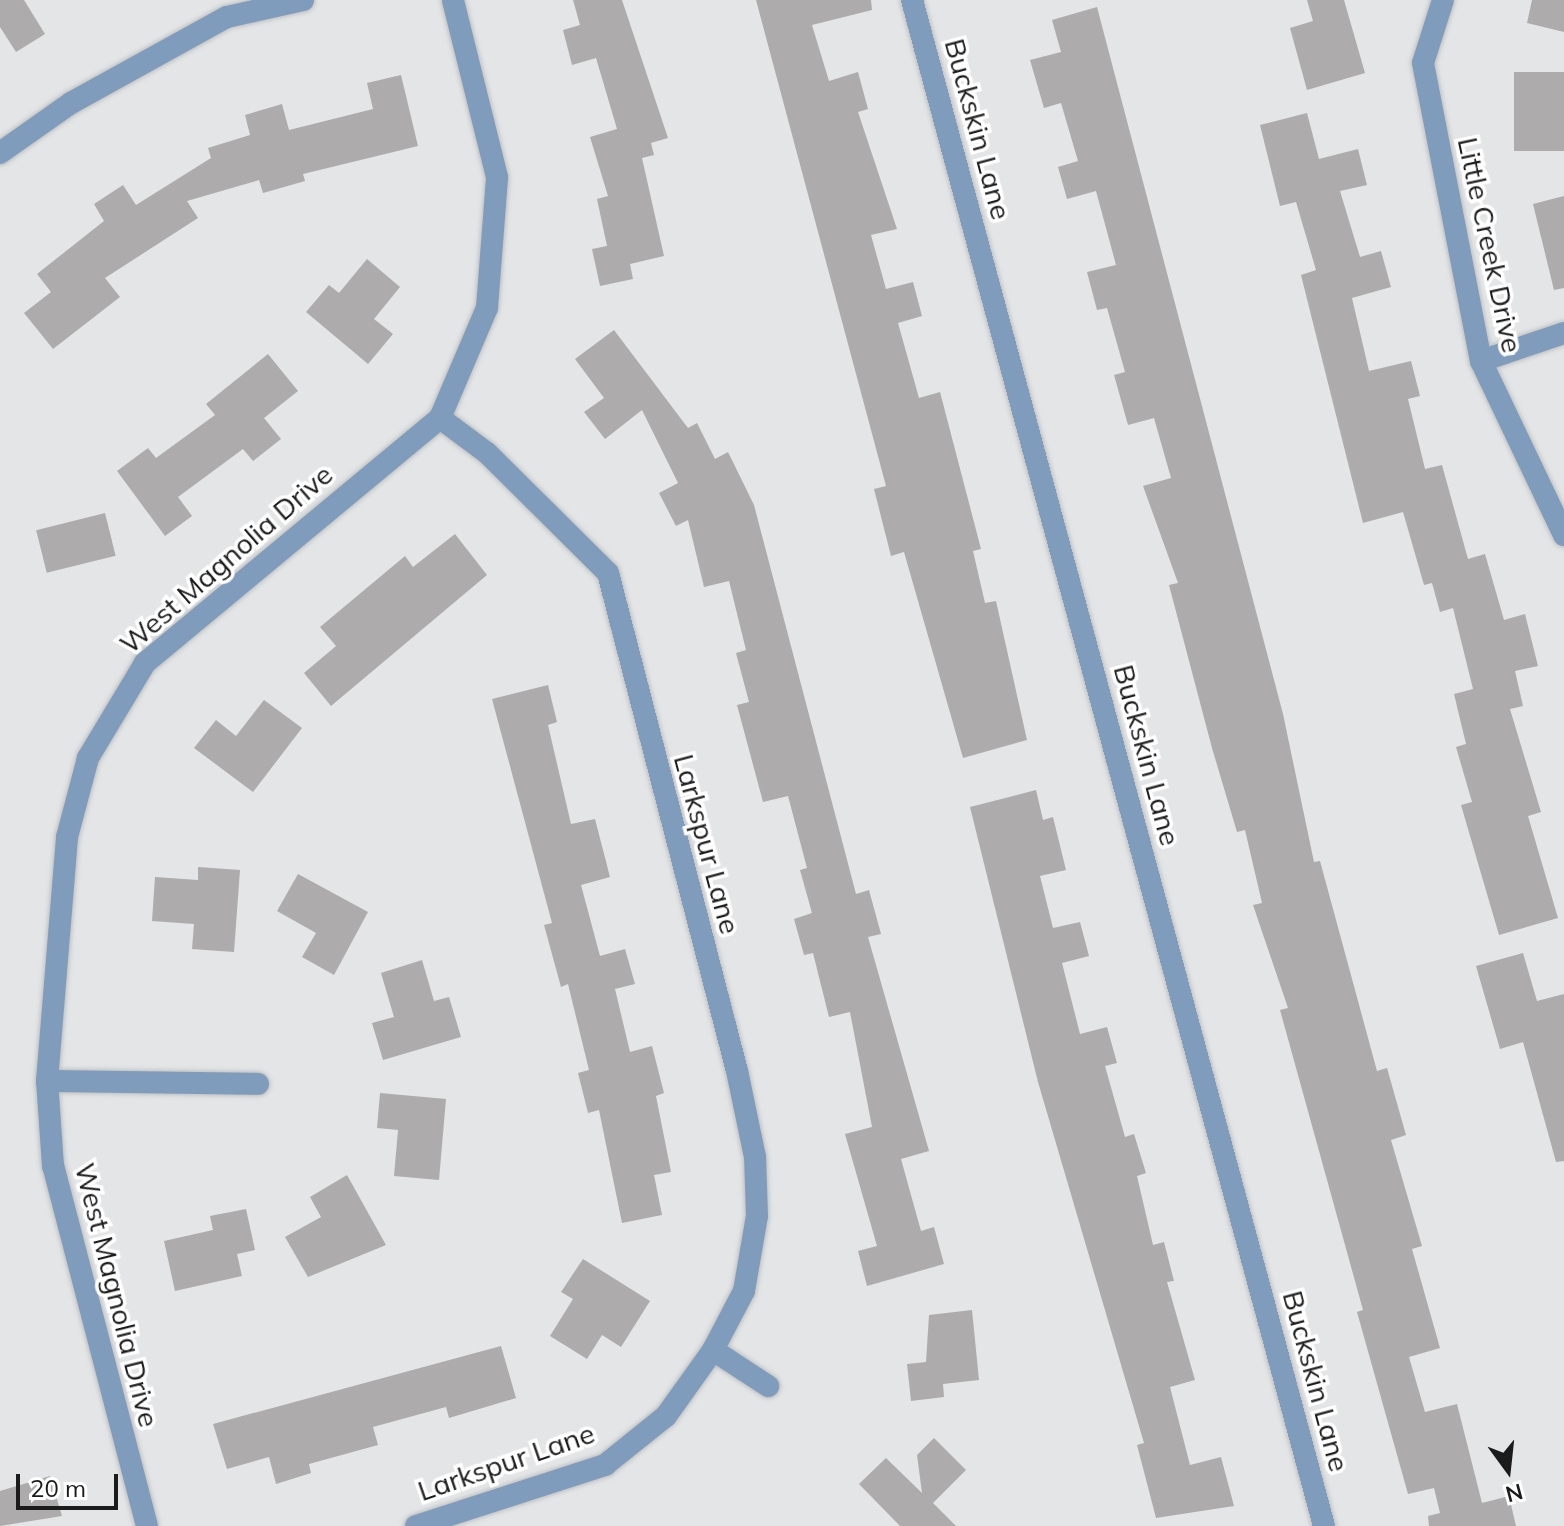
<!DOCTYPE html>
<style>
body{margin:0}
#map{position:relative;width:1564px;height:1526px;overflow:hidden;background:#e4e5e6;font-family:Mulish,sans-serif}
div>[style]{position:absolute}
.building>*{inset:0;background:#adabab;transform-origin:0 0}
.roads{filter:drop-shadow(0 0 2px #c0c1c2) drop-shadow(0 0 2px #c0c1c2)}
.minor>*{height:22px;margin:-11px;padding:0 11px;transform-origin:11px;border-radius:11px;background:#7f9cbc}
span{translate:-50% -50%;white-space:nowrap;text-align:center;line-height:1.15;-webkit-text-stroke:7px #fff;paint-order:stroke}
.street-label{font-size:28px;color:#1b1b1c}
.north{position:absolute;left:1468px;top:1430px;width:80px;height:80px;-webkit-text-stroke:6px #fff;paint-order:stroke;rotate:165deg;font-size:22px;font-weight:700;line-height:32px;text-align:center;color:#1b1b1c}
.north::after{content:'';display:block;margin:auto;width:28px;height:36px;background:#1b1b1c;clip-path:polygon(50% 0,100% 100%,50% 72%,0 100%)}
.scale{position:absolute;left:16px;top:1474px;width:102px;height:36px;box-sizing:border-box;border:4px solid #1b1b1c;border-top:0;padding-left:10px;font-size:24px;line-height:28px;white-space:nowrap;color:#1b1b1c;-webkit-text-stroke:6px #fff;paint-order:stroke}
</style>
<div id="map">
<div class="building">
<div style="clip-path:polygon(0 0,24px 0,45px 34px,16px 52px,0 27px)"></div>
<div style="clip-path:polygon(573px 0,622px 0,668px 138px,651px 143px,654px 155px,642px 158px,664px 256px,630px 264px,633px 279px,600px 286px,592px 249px,607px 246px,597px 199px,608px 196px,590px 137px,617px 129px,596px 58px,572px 65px,563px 30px,580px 25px)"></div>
<div style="clip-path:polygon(756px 0,871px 0,872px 10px,812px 25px,829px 81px,858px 72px,868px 109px,858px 112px,897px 229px,871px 235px,886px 289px,913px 282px,922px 316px,898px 323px,919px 398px,940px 392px,981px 549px,973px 551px,985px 603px,996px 601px,1027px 740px,963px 758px,904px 552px,891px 556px,874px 489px,886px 486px)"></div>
<div style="clip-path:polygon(1307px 0,1344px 0,1365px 73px,1307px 90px,1290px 28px,1313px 21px)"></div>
<div style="clip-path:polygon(1532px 0,1564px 0,1564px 32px,1527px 23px)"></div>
<div style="clip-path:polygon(1097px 7px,1283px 714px,1314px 862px,1320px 861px,1377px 1071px,1387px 1068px,1406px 1135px,1391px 1140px,1422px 1246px,1412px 1249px,1440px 1348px,1409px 1357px,1425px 1412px,1457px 1404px,1482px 1503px,1509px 1496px,1516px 1526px,1429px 1526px,1428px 1516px,1440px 1513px,1434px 1488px,1408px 1494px,1357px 1312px,1363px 1310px,1280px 1010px,1288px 1008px,1253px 905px,1262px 903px,1245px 830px,1237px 832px,1212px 748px,1169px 585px,1178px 583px,1143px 486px,1171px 478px,1154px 418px,1128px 425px,1114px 375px,1125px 372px,1107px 308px,1097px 310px,1087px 272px,1116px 265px,1096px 191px,1067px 199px,1058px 167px,1078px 161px,1061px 103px,1044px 108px,1030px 60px,1061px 52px,1052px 20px)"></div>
<div style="left:1564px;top:72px;width:79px;height:50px;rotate:90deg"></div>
<div style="clip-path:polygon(401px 75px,418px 146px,303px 174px,305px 181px,263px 193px,259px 180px,187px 201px,198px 218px,105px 278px,120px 297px,53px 349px,24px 313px,51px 292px,37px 274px,104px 221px,94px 204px,123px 185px,136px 205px,211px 158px,208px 148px,250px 135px,245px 115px,282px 104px,289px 130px,373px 109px,367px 83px)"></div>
<div style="clip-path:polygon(1307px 113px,1319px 159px,1358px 149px,1367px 185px,1340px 191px,1360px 257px,1381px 251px,1391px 287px,1352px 298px,1369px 371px,1411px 361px,1420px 396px,1408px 399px,1425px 469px,1442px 465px,1468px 559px,1485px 554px,1504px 620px,1525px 614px,1538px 666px,1515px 671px,1523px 706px,1510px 709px,1541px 812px,1528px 816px,1558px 918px,1499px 935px,1461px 805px,1472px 802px,1456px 747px,1466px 744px,1454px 694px,1473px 689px,1453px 608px,1440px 612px,1432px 583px,1424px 585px,1403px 512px,1363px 523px,1301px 275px,1316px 270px,1296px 202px,1280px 206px,1260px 125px)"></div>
<div style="clip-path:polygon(1564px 196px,1564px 288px,1554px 290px,1533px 204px)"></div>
<div style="clip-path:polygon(367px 259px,400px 287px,374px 319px,393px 334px,368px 364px,306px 312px,329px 285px,339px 293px)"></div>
<div style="clip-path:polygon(614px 330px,688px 428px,697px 423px,715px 459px,728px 452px,754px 505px,856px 894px,869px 890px,881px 934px,868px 937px,929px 1151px,901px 1159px,921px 1231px,934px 1227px,944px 1264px,867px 1286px,858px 1251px,877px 1246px,845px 1134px,872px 1127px,850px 1012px,829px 1017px,813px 953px,804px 955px,794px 919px,812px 913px,800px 870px,807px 868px,788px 796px,763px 802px,737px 705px,749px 702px,736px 653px,746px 650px,729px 581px,704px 587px,688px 520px,676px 526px,659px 493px,678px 483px,642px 410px,605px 439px,584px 412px,604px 398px,575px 359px)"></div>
<div style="clip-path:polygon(268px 354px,298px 391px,264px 418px,281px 439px,253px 461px,243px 449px,178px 497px,192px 516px,165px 536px,117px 471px,148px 448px,156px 458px,215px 415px,206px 404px)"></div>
<div style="left:105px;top:513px;width:44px;height:71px;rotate:76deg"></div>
<div style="clip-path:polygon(455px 534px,487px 575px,331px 706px,304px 673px,336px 646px,320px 627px,405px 556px,413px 567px)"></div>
<div style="clip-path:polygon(548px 685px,557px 722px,548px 725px,571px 824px,595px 819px,610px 877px,581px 885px,600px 956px,625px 949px,635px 984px,615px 989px,630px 1052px,652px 1046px,664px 1093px,656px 1096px,671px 1172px,654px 1175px,662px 1215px,622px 1223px,599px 1110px,588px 1113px,578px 1073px,589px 1070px,568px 984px,561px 987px,544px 925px,552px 923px,492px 699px)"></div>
<div style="clip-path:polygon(264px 700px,302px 728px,253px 792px,194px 748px,216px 720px,236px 736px)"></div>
<div style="clip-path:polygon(1036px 790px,1043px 820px,1053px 817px,1066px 870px,1040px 876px,1053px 928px,1080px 922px,1089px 956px,1062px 963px,1080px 1034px,1107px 1027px,1117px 1063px,1105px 1066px,1125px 1137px,1134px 1134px,1146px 1173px,1137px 1176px,1153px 1245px,1164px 1242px,1174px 1281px,1167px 1282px,1195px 1380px,1170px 1387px,1190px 1465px,1221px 1457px,1234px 1506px,1156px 1518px,1137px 1445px,1144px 1443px,1038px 1082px,970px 807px)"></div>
<div style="clip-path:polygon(198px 867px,240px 870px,234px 952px,192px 949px,194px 924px,152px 921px,155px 877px,198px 880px)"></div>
<div style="clip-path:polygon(298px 874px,368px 912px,334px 975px,302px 957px,316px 933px,277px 911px)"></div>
<div style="clip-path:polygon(1523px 953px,1537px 1001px,1564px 994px,1564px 1161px,1556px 1162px,1523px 1042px,1500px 1049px,1476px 966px)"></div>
<div style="clip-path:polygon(422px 960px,434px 1001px,449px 997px,461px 1037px,383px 1060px,372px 1023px,394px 1017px,381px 973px)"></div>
<div style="clip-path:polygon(380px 1093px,446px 1099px,439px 1180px,394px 1176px,398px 1130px,377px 1128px)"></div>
<div style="clip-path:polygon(347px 1175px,386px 1245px,308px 1277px,285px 1237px,321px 1217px,310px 1197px)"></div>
<div style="clip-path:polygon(246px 1209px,255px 1250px,237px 1254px,242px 1276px,175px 1291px,164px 1241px,213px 1230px,210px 1216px)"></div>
<div style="clip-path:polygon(583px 1259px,650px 1301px,621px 1347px,602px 1335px,587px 1359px,550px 1336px,573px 1299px,561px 1292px)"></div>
<div style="clip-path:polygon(972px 1310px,979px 1380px,943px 1384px,944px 1397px,911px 1401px,907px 1364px,926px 1362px,929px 1315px)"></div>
<div style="clip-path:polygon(501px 1346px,516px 1398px,449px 1418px,446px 1407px,373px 1427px,378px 1445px,309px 1464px,311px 1473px,276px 1484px,269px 1457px,227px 1469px,213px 1424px)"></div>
<div style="clip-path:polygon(934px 1438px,966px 1470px,933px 1503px,956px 1526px,900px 1526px,859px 1484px,886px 1458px,922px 1493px,917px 1455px)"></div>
<div style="clip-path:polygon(50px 1476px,62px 1516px,0 1526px,0 1491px)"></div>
</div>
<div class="roads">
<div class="minor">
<div style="left:912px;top:0;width:1581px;rotate:74.89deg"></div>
<div style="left:1443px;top:0;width:66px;rotate:107.6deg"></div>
<div style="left:1423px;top:63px;width:304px;rotate:79deg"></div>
<div style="left:1481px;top:361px;width:193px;rotate:64.5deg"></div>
<div style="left:0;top:153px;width:87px;rotate:-35.2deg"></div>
<div style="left:71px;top:103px;width:178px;rotate:-28.9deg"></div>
<div style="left:227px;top:17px;width:78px;rotate:-12.6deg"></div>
<div style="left:1481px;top:361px;width:88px;rotate:-18.6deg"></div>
<div style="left:47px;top:1081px;width:211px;rotate:0.8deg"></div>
<div style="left:713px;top:1350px;width:66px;rotate:33.2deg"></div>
<div style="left:147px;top:1526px;width:372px;rotate:-104.6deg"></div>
<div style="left:53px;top:1166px;width:85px;rotate:-94deg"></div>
<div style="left:47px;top:1081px;width:245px;rotate:-85.3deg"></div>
<div style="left:67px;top:837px;width:82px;rotate:-75.1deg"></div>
<div style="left:88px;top:758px;width:111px;rotate:-59deg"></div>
<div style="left:145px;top:663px;width:383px;rotate:-39.7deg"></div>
<div style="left:440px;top:418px;width:120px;rotate:-66.9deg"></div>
<div style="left:487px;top:308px;width:131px;rotate:-85.6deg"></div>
<div style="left:497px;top:177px;width:182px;rotate:-104deg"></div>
<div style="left:416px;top:1526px;width:199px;rotate:-17.9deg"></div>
<div style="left:605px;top:1465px;width:78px;rotate:-38.8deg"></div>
<div style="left:666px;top:1416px;width:81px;rotate:-54.5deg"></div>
<div style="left:713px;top:1350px;width:67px;rotate:-62.3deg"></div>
<div style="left:744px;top:1291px;width:76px;rotate:-80.2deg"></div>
<div style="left:757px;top:1216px;width:59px;rotate:-91.9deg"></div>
<div style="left:755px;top:1157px;width:88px;rotate:-101.8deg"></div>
<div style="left:737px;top:1071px;width:514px;rotate:-104.52deg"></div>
<div style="left:608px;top:573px;width:170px;rotate:-135.2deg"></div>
<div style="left:487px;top:453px;width:59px;rotate:-143.3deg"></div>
</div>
</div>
<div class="street-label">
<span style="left:978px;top:129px;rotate:75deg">Buckskin Lane</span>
<span style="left:1490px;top:245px;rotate:78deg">Little Creek Drive</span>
<span style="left:226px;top:559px;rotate:-41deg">West Magnolia Drive</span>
<span style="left:1147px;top:755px;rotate:75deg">Buckskin Lane</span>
<span style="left:707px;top:844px;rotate:75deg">Larkspur Lane</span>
<span style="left:117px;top:1295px;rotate:76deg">West Magnolia Drive</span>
<span style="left:1316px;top:1381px;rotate:75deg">Buckskin Lane</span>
<span style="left:506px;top:1462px;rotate:-19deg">Larkspur Lane</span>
</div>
<div class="north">N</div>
<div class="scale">20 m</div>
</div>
